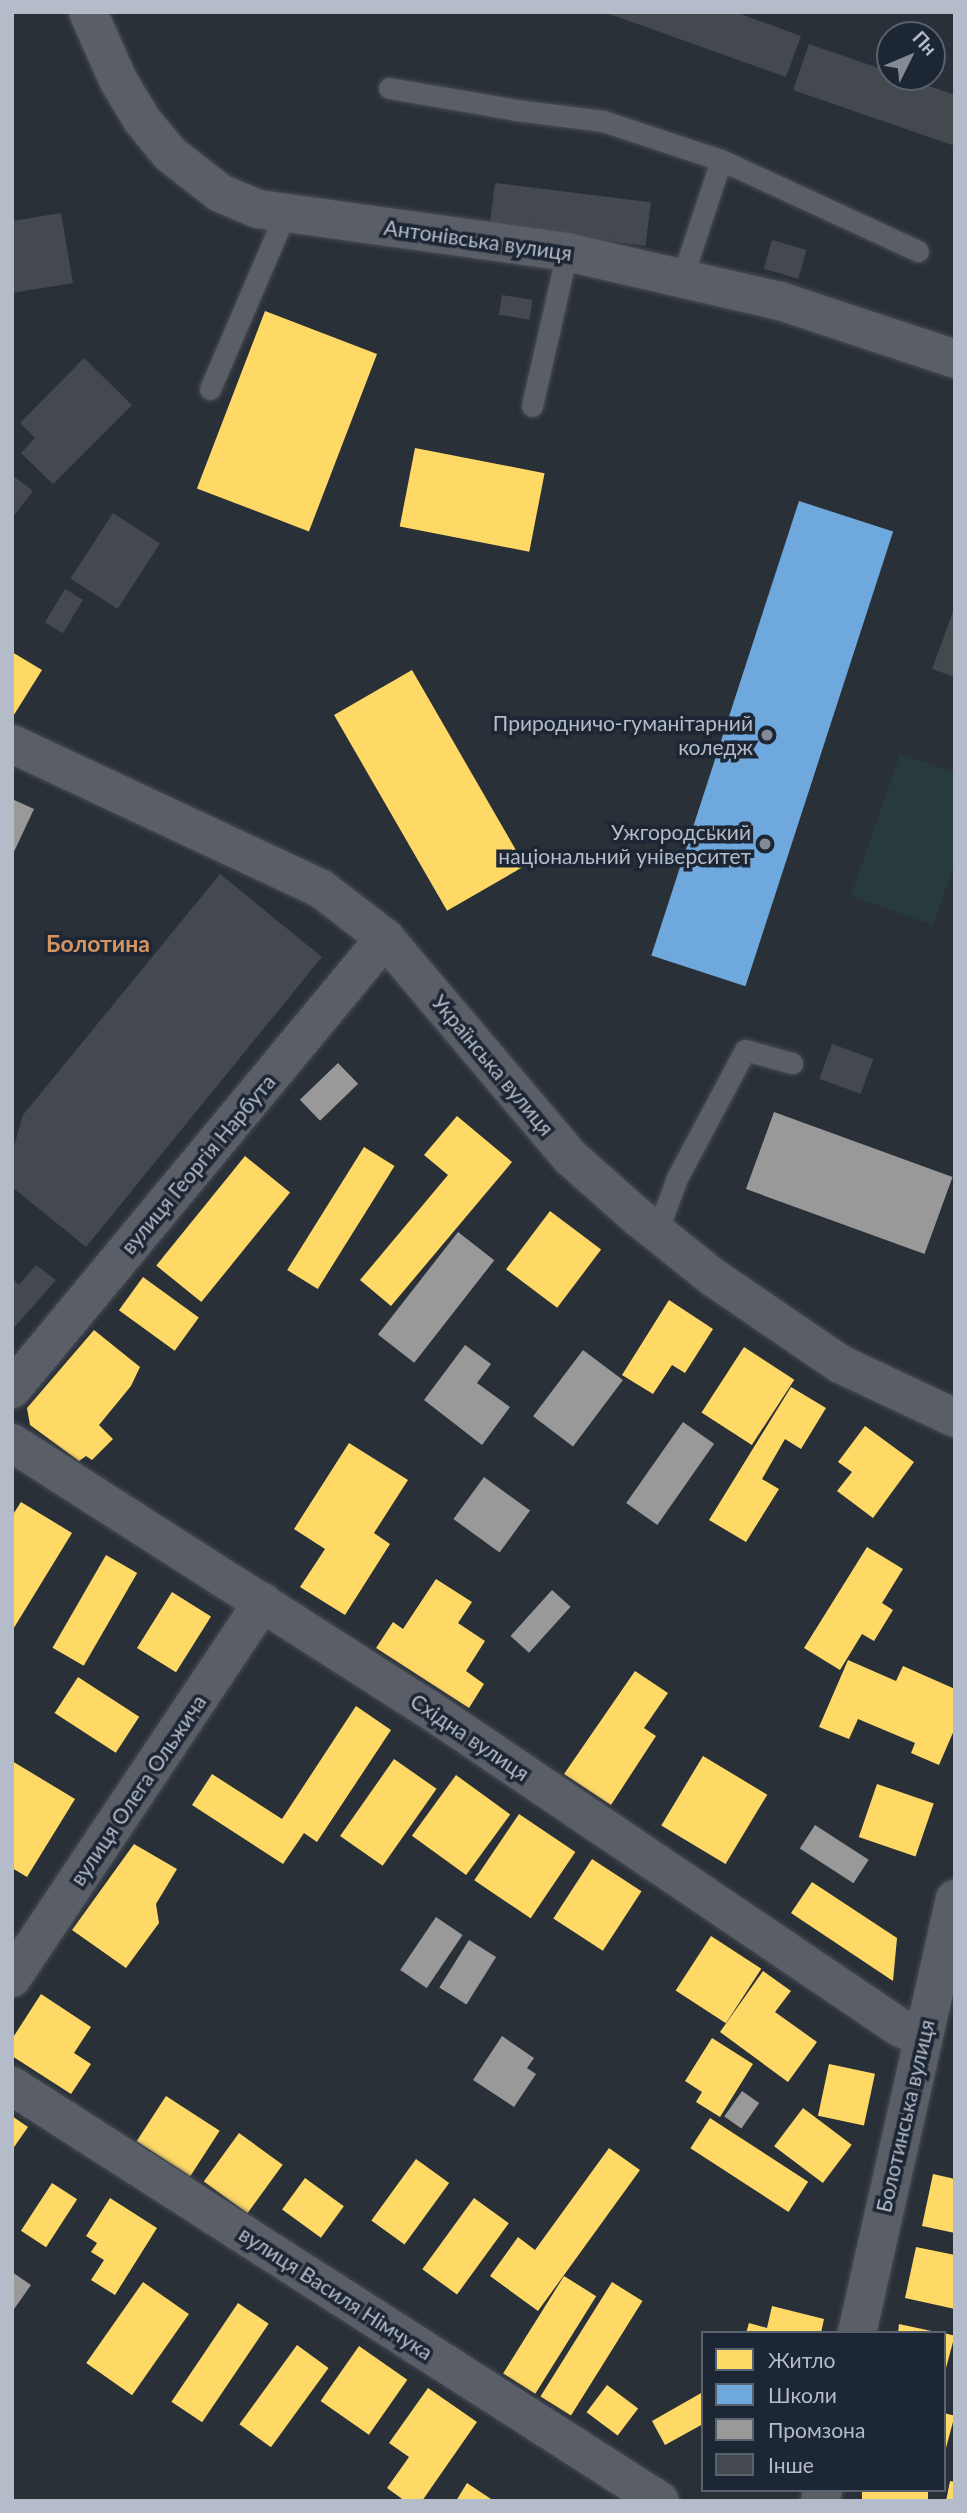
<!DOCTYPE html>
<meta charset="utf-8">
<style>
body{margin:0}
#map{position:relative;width:967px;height:2513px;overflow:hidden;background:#2a3038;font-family:Lato,sans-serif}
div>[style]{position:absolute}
.green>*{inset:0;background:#273a3e}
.homes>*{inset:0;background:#ffd966;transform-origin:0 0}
.schools>*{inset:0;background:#6fa8dc;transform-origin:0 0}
.industry>*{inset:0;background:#999;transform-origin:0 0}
.building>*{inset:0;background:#444950;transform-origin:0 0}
.roads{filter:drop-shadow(0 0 2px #484c53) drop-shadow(0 0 2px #484c53)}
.service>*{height:21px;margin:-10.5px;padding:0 10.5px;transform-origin:10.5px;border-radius:10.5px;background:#5a5e66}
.minor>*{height:38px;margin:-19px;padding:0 19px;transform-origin:19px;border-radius:19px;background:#5a5e66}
.dots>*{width:19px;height:19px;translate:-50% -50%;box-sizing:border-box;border:4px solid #1d2633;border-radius:50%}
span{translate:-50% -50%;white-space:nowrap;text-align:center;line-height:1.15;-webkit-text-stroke:7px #1d2633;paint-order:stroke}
.street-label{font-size:21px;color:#b4bcc9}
.poi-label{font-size:21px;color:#b4bcc9}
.right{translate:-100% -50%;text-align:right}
.neighbourhood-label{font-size:23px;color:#d59563;font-weight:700}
.frame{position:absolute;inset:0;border:14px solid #b4bcc9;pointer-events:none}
.legend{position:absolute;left:701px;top:2331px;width:245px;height:161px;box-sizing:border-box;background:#1d2633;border:2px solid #59626f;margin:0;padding:9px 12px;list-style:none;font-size:21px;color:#b4bcc9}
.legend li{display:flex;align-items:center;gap:14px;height:35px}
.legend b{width:35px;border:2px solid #59626f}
.north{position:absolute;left:876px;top:21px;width:70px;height:70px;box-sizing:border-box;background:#1d2633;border:2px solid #59626f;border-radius:50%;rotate:47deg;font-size:19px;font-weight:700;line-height:28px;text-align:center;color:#b4bcc9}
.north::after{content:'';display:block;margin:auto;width:24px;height:32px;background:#848b96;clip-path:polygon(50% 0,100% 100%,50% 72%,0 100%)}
</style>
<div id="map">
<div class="green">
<div style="clip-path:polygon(900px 754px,955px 773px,955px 863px,933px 925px,851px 896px)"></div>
</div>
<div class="homes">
<div style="left:265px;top:311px;width:120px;height:190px;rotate:21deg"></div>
<div style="left:415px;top:448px;width:132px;height:80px;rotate:11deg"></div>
<div style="clip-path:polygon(12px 652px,42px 670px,12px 718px)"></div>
<div style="left:412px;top:670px;width:226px;height:90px;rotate:60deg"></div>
<div style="clip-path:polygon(457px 1116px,512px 1162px,391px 1306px,360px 1280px,448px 1175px,424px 1155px)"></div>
<div style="left:364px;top:1147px;width:36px;height:145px;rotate:32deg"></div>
<div style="left:245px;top:1156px;width:58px;height:141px;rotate:39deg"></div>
<div style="left:550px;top:1211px;width:64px;height:73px;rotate:37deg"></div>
<div style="left:143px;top:1277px;width:69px;height:41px;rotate:36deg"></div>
<div style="clip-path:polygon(669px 1300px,713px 1329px,685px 1373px,672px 1365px,653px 1394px,622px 1375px)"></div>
<div style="clip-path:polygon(94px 1330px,140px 1367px,131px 1386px,99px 1425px,113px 1439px,92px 1460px,86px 1456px,79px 1461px,30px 1425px,27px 1408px)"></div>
<div style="left:744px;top:1347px;width:60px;height:78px;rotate:33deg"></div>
<div style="clip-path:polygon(791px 1387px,826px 1408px,801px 1449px,785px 1439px,762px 1479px,779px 1489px,746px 1542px,709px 1520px)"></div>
<div style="clip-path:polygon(865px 1426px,914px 1462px,873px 1518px,837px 1491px,852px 1472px,838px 1462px)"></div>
<div style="clip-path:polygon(349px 1443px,408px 1480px,374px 1533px,390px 1544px,345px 1615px,300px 1587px,325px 1549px,294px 1529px)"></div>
<div style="clip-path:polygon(21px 1502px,72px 1533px,12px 1631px,12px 1516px)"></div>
<div style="clip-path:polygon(867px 1547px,903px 1569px,882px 1603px,893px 1610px,874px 1641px,862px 1634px,840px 1670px,804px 1648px)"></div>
<div style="left:106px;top:1555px;width:36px;height:107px;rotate:30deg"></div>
<div style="clip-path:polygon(436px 1579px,472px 1602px,458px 1623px,485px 1641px,466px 1671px,484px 1684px,469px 1708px,376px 1648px,393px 1622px,403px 1629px)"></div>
<div style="left:172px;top:1592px;width:46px;height:66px;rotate:32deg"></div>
<div style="clip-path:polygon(848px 1660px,896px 1681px,903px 1666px,955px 1689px,955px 1728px,939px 1765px,911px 1753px,915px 1743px,858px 1719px,849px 1739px,819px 1727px)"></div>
<div style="clip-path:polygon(635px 1671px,668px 1693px,644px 1728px,656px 1736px,611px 1805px,564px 1774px)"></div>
<div style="left:78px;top:1677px;width:73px;height:43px;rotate:33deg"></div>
<div style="clip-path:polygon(356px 1706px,391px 1730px,317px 1842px,304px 1833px,283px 1864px,192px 1805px,212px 1774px,282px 1819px)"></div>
<div style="left:703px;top:1756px;width:75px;height:81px;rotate:31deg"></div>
<div style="left:394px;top:1759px;width:52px;height:94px;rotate:35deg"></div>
<div style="clip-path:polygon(12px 1761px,75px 1799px,27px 1877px,12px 1868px)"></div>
<div style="left:456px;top:1775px;width:67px;height:75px;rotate:36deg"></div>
<div style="left:877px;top:1784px;width:60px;height:56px;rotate:19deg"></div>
<div style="left:519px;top:1814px;width:68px;height:80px;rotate:34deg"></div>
<div style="clip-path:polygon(134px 1844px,177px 1869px,156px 1904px,159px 1923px,126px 1968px,72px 1930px)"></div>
<div style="left:592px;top:1859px;width:59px;height:71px;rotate:33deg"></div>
<div style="clip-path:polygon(812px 1882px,897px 1938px,893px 1981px,791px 1913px)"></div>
<div style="left:711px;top:1936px;width:60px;height:65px;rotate:33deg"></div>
<div style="clip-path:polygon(763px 1971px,791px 1991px,775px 2012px,817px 2042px,788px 2082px,720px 2032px)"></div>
<div style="clip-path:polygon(41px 1994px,91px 2027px,74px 2053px,91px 2064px,71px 2094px,12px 2056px,12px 2039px)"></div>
<div style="clip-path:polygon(712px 2038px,753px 2064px,720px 2117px,696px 2102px,702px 2092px,685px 2081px)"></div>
<div style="left:829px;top:2064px;width:47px;height:53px;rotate:12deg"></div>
<div style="left:166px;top:2096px;width:64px;height:54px;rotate:33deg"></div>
<div style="left:803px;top:2108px;width:61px;height:48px;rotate:37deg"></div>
<div style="clip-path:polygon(12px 2116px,28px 2127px,12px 2150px)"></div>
<div style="left:710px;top:2118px;width:117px;height:36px;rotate:33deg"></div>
<div style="left:239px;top:2133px;width:54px;height:60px;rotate:36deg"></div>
<div style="clip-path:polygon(609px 2148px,640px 2170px,538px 2311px,490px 2276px,518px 2237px,535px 2250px)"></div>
<div style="left:416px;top:2159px;width:41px;height:76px;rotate:36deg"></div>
<div style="clip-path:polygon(933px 2174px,955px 2179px,955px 2233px,922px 2226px)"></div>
<div style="left:305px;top:2178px;width:48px;height:39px;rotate:36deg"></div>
<div style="left:52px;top:2183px;width:30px;height:57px;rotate:33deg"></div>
<div style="clip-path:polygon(110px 2198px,157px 2228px,115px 2295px,91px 2280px,104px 2260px,91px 2252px,97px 2243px,86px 2236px)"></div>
<div style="left:474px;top:2198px;width:43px;height:88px;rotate:36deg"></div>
<div style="clip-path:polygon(916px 2247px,955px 2255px,955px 2309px,905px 2298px)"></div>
<div style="left:564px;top:2276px;width:38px;height:115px;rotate:32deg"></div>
<div style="left:143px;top:2282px;width:56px;height:99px;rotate:35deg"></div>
<div style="left:612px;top:2282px;width:36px;height:135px;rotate:32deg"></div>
<div style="left:238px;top:2303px;width:37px;height:119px;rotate:34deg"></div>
<div style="clip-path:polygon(772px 2306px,824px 2319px,821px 2333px,746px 2333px,749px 2323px,767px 2328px)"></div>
<div style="clip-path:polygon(899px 2324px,936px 2332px,936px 2333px,898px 2333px)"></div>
<div style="left:944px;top:2333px;width:11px;height:63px;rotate:15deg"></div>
<div style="left:297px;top:2345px;width:39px;height:98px;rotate:36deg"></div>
<div style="left:359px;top:2346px;width:59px;height:67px;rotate:35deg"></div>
<div style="left:607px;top:2385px;width:39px;height:34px;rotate:37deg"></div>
<div style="clip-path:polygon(428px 2388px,477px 2422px,422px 2501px,405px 2501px,387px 2488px,409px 2457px,389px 2443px)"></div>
<div style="clip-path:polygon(703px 2392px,703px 2424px,665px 2445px,652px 2421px)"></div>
<div style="left:944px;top:2413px;width:11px;height:45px;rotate:15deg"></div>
<div style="clip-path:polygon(950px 2481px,955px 2482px,955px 2501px,946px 2501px)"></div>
<div style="clip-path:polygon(467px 2483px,494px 2501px,456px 2501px)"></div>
<div style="left:862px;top:2490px;width:66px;height:11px"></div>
</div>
<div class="schools">
<div style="left:799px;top:501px;width:99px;height:478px;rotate:18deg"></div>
</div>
<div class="industry">
<div style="clip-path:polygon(12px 799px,34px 809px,12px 856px)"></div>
<div style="left:338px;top:1063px;width:29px;height:53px;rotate:46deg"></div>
<div style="left:774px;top:1112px;width:190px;height:82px;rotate:20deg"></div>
<div style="left:458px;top:1232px;width:46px;height:130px;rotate:38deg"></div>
<div style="clip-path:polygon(465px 1345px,491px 1364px,477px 1383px,510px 1407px,482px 1445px,424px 1400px)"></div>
<div style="left:583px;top:1350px;width:50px;height:83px;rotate:37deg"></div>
<div style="left:683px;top:1422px;width:38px;height:99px;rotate:35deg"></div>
<div style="left:484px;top:1477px;width:57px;height:52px;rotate:36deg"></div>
<div style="left:552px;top:1590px;width:25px;height:62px;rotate:42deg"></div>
<div style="left:815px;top:1825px;width:64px;height:28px;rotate:33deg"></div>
<div style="left:436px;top:1917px;width:32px;height:64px;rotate:34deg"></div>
<div style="left:469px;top:1940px;width:32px;height:56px;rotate:32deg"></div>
<div style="clip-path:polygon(502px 2036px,534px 2058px,527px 2068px,536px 2074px,514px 2107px,473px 2080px)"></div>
<div style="left:742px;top:2091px;width:21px;height:31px;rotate:35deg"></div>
<div style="clip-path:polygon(12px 2272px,31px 2285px,12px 2312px)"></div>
</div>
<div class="building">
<div style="clip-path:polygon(604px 12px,735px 12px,801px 36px,786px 77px)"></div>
<div style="clip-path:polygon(809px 44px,890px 72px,890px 77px,903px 77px,955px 95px,955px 146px,793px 90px)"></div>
<div style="left:495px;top:183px;width:157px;height:44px;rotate:7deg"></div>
<div style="clip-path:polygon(61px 213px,73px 283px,12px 293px,12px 221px)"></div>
<div style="left:772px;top:240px;width:36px;height:30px;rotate:16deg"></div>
<div style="left:502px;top:295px;width:31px;height:20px;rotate:9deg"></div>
<div style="clip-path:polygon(84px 358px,132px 405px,53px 484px,21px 453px,35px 438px,20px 423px)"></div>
<div style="clip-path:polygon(12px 475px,33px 491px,12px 518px)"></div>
<div style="left:113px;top:513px;width:56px;height:78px;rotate:33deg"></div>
<div style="left:65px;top:589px;width:21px;height:39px;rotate:31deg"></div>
<div style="clip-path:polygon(954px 609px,955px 609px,955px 677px,932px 669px)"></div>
<div style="clip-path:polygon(220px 874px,322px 957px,86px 1247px,12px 1187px,12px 1153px,23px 1115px)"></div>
<div style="left:832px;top:1044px;width:44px;height:37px;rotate:20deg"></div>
<div style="clip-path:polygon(36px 1265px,56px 1280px,12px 1330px,12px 1278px,19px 1285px)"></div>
</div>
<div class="roads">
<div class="service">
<div style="left:389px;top:88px;width:129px;rotate:9.8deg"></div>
<div style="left:516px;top:110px;width:88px;rotate:7.2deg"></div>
<div style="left:603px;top:121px;width:124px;rotate:18.3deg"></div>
<div style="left:682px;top:278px;width:124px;rotate:-71.7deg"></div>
<div style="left:721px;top:160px;width:217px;rotate:24.8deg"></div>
<div style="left:210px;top:389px;width:193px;rotate:-66.8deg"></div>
<div style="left:532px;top:406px;width:158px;rotate:-77.2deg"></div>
<div style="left:657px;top:1232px;width:58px;rotate:-69.7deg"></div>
<div style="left:677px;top:1178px;width:145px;rotate:-62deg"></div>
<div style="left:745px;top:1050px;width:49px;rotate:15.5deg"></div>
</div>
<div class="minor">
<div style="left:88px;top:12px;width:74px;rotate:66.2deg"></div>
<div style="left:118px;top:80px;width:47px;rotate:59deg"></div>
<div style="left:142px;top:120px;width:44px;rotate:50.5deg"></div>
<div style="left:170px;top:154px;width:63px;rotate:38deg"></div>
<div style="left:220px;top:193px;width:41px;rotate:22.8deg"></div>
<div style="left:258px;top:209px;width:312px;rotate:7.9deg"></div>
<div style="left:567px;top:252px;width:219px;rotate:13deg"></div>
<div style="left:780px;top:301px;width:184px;rotate:18.3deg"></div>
<div style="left:12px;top:744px;width:340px;rotate:25.1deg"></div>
<div style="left:320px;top:888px;width:82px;rotate:37.6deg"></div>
<div style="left:385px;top:938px;width:287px;rotate:49.8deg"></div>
<div style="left:570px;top:1157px;width:92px;rotate:41.5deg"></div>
<div style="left:639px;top:1218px;width:96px;rotate:38.7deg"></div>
<div style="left:714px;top:1278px;width:153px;rotate:34.3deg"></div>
<div style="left:840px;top:1364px;width:127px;rotate:25.2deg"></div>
<div style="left:12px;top:1389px;width:585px;rotate:-50.41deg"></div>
<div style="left:12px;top:1443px;width:492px;rotate:32.6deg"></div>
<div style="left:427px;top:1708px;width:570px;rotate:34.05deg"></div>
<div style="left:899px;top:2027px;width:25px;rotate:26deg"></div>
<div style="left:12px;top:1978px;width:452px;rotate:-56.3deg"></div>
<div style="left:12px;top:2086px;width:769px;rotate:32.64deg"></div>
<div style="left:857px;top:2333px;width:445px;rotate:-77.3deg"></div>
<div style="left:820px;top:2501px;width:11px;rotate:-75deg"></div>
</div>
</div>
<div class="dots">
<div style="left:767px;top:735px;background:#848b96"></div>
<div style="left:765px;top:844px;background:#848b96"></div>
</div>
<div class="street-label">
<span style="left:478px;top:240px;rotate:8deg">Антонівська вулиця</span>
<span style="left:493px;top:1065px;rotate:50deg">Українська вулиця</span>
<span style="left:198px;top:1164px;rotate:-50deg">вулиця Георгія Нарбута</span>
<span style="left:470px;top:1737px;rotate:34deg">Східна вулиця</span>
<span style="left:138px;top:1790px;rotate:-56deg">вулиця Олега Ольжича</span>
<span style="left:905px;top:2116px;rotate:-77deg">Болотинська вулиця</span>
<span style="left:336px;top:2293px;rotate:33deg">вулиця Василя Німчука</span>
</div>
<div class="poi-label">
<span class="right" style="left:753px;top:735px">Природничо-гуманітарний<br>коледж</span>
<span class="right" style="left:751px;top:844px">Ужгородський<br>національний університет</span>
</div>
<div class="neighbourhood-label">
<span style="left:98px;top:943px">Болотина</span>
</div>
<div class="frame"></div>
<ul class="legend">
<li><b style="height:19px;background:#ffd966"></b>Житло</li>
<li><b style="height:19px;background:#6fa8dc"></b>Школи</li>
<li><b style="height:19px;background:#999"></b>Промзона</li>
<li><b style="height:19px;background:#444950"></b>Інше</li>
</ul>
<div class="north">Пн</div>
</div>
